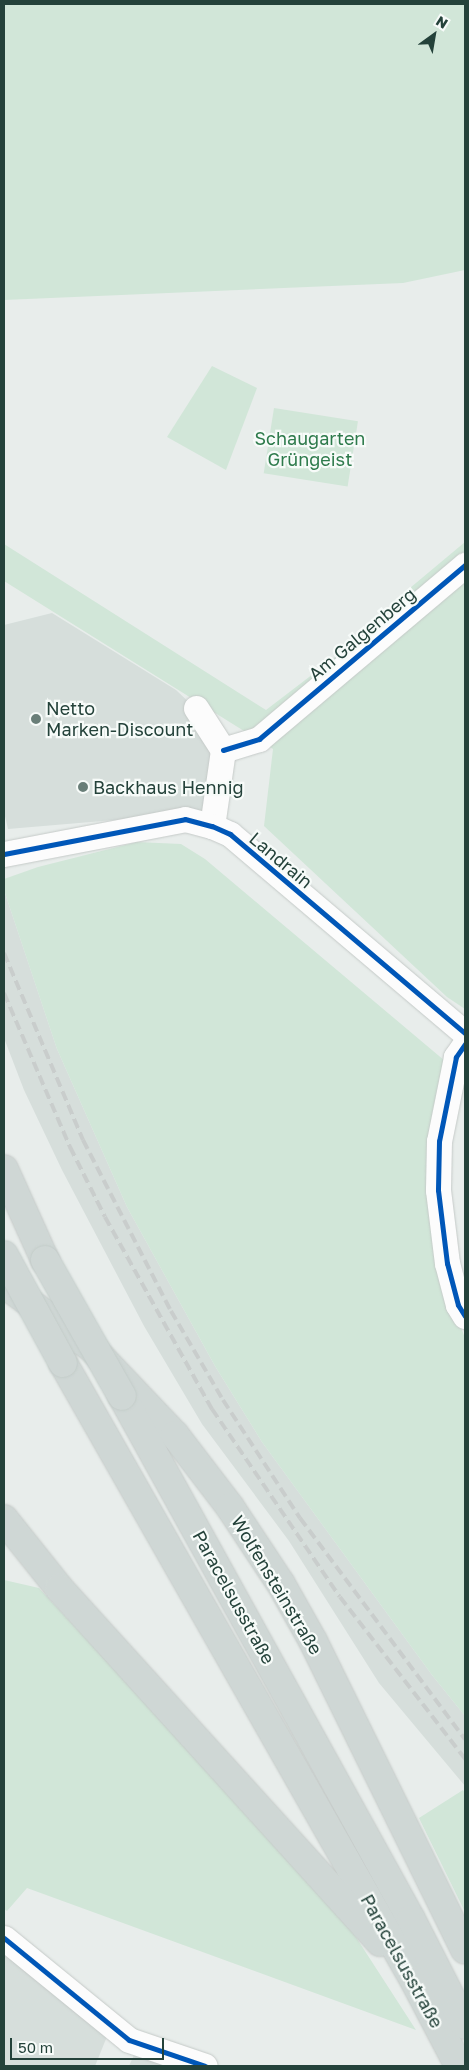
<!DOCTYPE html>
<meta charset="utf-8">
<style>
body{margin:0}
#map{position:relative;width:469px;height:2070px;overflow:hidden;background:#e8edeb;font-family:"Golos Text",sans-serif}
div>[style]{position:absolute}
.built>*{inset:0;background:#d6dedb}
.green>*{inset:0;background:#d1e6d8;transform-origin:0 0}
.roads{filter:drop-shadow(0 0 1px #c5cac8) drop-shadow(0 0 1px #c5cac8)}
.minor>*{height:25px;margin:-12.5px;padding:0 12.5px;transform-origin:12.5px;border-radius:12.5px;background:#fcfcfc}
.major>*{height:28px;margin:-14px;padding:0 14px;transform-origin:14px;border-radius:14px;background:#cfd7d5}
.rail>*{height:4px;margin-top:-2px;transform-origin:0;background:repeating-linear-gradient(90deg,#c9cdcc 0 10px,transparent 0 15px)}
.bridges{filter:drop-shadow(0 0 1px #c3ccc9) drop-shadow(0 0 1px #c3ccc9)}
.major-bridge>*{height:28px;margin:-14px;padding:0 14px;transform-origin:14px;border-radius:14px;background:#cfd7d5}
.cycleway>*{height:5px;margin:-2.5px;padding:0 2.5px;transform-origin:2.5px;border-radius:2.5px;background:#0057b8}
.dots>*{width:14px;height:14px;translate:-50% -50%;box-sizing:border-box;border:2px solid #f7fbf9;border-radius:50%}
span{translate:-50% -50%;white-space:nowrap;text-align:center;line-height:1.15;-webkit-text-stroke:4.5px #f7fbf9;paint-order:stroke}
.park-label{font-size:18px;color:#2d7a4b}
.street-label{font-size:18px;color:#24423a}
.poi-label{font-size:18px;color:#24423a}
.left{translate:0 -50%;text-align:left}
.frame{position:absolute;inset:0;border:5px solid #24423a;pointer-events:none}
.north{position:absolute;left:409px;top:10px;width:50px;height:50px;-webkit-text-stroke:4px #f7fbf9;paint-order:stroke;rotate:32deg;font-size:14px;font-weight:700;line-height:20px;text-align:center;color:#24423a}
.north::after{content:'';display:block;margin:auto;width:18px;height:22px;background:#24423a;clip-path:polygon(50% 0,100% 100%,50% 72%,0 100%)}
.scale{position:absolute;left:10px;top:2038px;width:154px;height:22px;box-sizing:border-box;border:2px solid #24423a;border-top:0;padding-left:6px;font-size:15px;line-height:18px;white-space:nowrap;color:#24423a;-webkit-text-stroke:4px #f7fbf9;paint-order:stroke}
</style>
<div id="map">
<div class="built">
<div style="clip-path:polygon(52px 613px,176px 690px,195px 708px,211px 752px,214px 817px,185px 814px,8px 829px,4px 812px,4px 625px)"></div>
<div style="clip-path:polygon(4px 890px,57px 1049px,127px 1207px,215px 1366px,262px 1442px,432px 1675px,465px 1716px,465px 1786px,379px 1683px,289px 1541px,202px 1424px,144px 1326px,62px 1170px,24px 1090px,4px 1038px)"></div>
<div style="clip-path:polygon(4px 1954px,108px 2034px,95px 2066px,4px 2066px)"></div>
<div style="clip-path:polygon(135px 2053px,172px 2066px,129px 2066px)"></div>
</div>
<div class="green">
<div style="clip-path:polygon(4px 4px,465px 4px,465px 270px,403px 283px,4px 300px)"></div>
<div style="clip-path:polygon(212px 366px,257px 388px,226px 470px,167px 437px)"></div>
<div style="left:274px;top:408px;width:85px;height:66px;rotate:9deg"></div>
<div style="clip-path:polygon(465px 542px,465px 1009px,447px 997px,264px 826px,273px 749px,4px 581px,4px 544px,266px 710px,394px 612px,404px 593px)"></div>
<div style="clip-path:polygon(137px 842px,181px 844px,205px 859px,445px 1061px,450px 1299px,465px 1338px,465px 1716px,432px 1675px,262px 1442px,215px 1366px,127px 1207px,57px 1049px,4px 890px,4px 879px,38px 867px)"></div>
<div style="clip-path:polygon(4px 1580px,39px 1588px,341px 1914px,416px 2030px,27px 1888px,7px 1911px,4px 1909px)"></div>
<div style="clip-path:polygon(463px 1790px,465px 1793px,465px 1912px,419px 1818px)"></div>
</div>
<div class="roads">
<div class="minor">
<div style="left:196px;top:708px;width:50px;rotate:57.3deg"></div>
<div style="left:223px;top:750px;width:77px;rotate:98.2deg"></div>
<div style="left:223px;top:750px;width:38px;rotate:-17deg"></div>
<div style="left:259px;top:739px;width:270px;rotate:-40.2deg"></div>
<div style="left:4px;top:854px;width:184px;rotate:-10.9deg"></div>
<div style="left:185px;top:819px;width:28px;rotate:15deg"></div>
<div style="left:212px;top:826px;width:20px;rotate:24deg"></div>
<div style="left:230px;top:834px;width:308px;rotate:40.3deg"></div>
<div style="left:465px;top:1044px;width:16px;rotate:125deg"></div>
<div style="left:456px;top:1057px;width:86px;rotate:101.4deg"></div>
<div style="left:439px;top:1141px;width:49px;rotate:91.2deg"></div>
<div style="left:438px;top:1190px;width:74px;rotate:83deg"></div>
<div style="left:447px;top:1263px;width:43px;rotate:75.3deg"></div>
<div style="left:458px;top:1305px;width:13px;rotate:58deg"></div>
<div style="left:4px;top:1938px;width:161px;rotate:39.2deg"></div>
<div style="left:129px;top:2040px;width:80px;rotate:18.9deg"></div>
</div>
<div class="major">
<div style="left:4px;top:1169px;width:100px;rotate:65.7deg"></div>
<div style="left:4px;top:1284px;width:110px;rotate:36.1deg"></div>
<div style="left:93px;top:1349px;width:119px;rotate:46.4deg"></div>
<div style="left:175px;top:1435px;width:91px;rotate:52.6deg"></div>
<div style="left:230px;top:1507px;width:92px;rotate:56.5deg"></div>
<div style="left:281px;top:1584px;width:65px;rotate:60.7deg"></div>
<div style="left:313px;top:1641px;width:344px;rotate:63.8deg"></div>
<div style="left:63px;top:1363px;width:710px;rotate:60.37deg"></div>
<div style="left:414px;top:1980px;width:97px;rotate:62.4deg"></div>
<div style="left:122px;top:1396px;width:598px;rotate:61.08deg"></div>
<div style="left:411px;top:1919px;width:119px;rotate:63deg"></div>
<div style="left:4px;top:1519px;width:88px;rotate:51.4deg"></div>
<div style="left:59px;top:1588px;width:478px;rotate:47.8deg"></div>
</div>
</div>
<div class="rail">
<div style="left:4px;top:953px;width:203px;rotate:67.1deg"></div>
<div style="left:83px;top:1140px;width:192px;rotate:62.8deg"></div>
<div style="left:171px;top:1311px;width:103px;rotate:59.7deg"></div>
<div style="left:223px;top:1400px;width:141px;rotate:56.9deg"></div>
<div style="left:300px;top:1518px;width:276px;rotate:53.3deg"></div>
<div style="left:4px;top:993px;width:168px;rotate:66.8deg"></div>
<div style="left:70px;top:1147px;width:78px;rotate:63.4deg"></div>
<div style="left:105px;top:1217px;width:220px;rotate:60.9deg"></div>
<div style="left:212px;top:1409px;width:227px;rotate:55.8deg"></div>
<div style="left:340px;top:1597px;width:205px;rotate:52.3deg"></div>
</div>
<div class="bridges">
<div class="major-bridge">
<div style="left:4px;top:1255px;width:123px;rotate:61.4deg"></div>
<div style="left:45px;top:1260px;width:156px;rotate:60.5deg"></div>
</div>
</div>
<div class="cycleway">
<div style="left:223px;top:750px;width:38px;rotate:-17deg"></div>
<div style="left:259px;top:739px;width:270px;rotate:-40.2deg"></div>
<div style="left:4px;top:854px;width:184px;rotate:-10.9deg"></div>
<div style="left:185px;top:819px;width:28px;rotate:15deg"></div>
<div style="left:212px;top:826px;width:20px;rotate:24deg"></div>
<div style="left:230px;top:834px;width:308px;rotate:40.3deg"></div>
<div style="left:465px;top:1044px;width:16px;rotate:125deg"></div>
<div style="left:456px;top:1057px;width:86px;rotate:101.4deg"></div>
<div style="left:439px;top:1141px;width:49px;rotate:91.2deg"></div>
<div style="left:438px;top:1190px;width:74px;rotate:83deg"></div>
<div style="left:447px;top:1263px;width:43px;rotate:75.3deg"></div>
<div style="left:458px;top:1305px;width:13px;rotate:58deg"></div>
<div style="left:4px;top:1938px;width:161px;rotate:39.2deg"></div>
<div style="left:129px;top:2040px;width:80px;rotate:18.9deg"></div>
</div>
<div class="dots">
<div style="left:36px;top:719px;background:#697e78"></div>
<div style="left:83px;top:787px;background:#697e78"></div>
</div>
<div class="park-label">
<span style="left:310px;top:449px">Schaugarten<br>Grüngeist</span>
</div>
<div class="street-label">
<span style="left:362px;top:634px;rotate:-40deg">Am Galgenberg</span>
<span style="left:281px;top:860px;rotate:40deg">Landrain</span>
<span style="left:277px;top:1585px;rotate:59deg">Wolfensteinstraße</span>
<span style="left:234px;top:1597px;rotate:61deg">Paracelsusstraße</span>
<span style="left:402px;top:1961px;rotate:61deg">Paracelsusstraße</span>
</div>
<div class="poi-label">
<span class="left" style="left:46px;top:719px">Netto<br>Marken-Discount</span>
<span class="left" style="left:93px;top:787px">Backhaus Hennig</span>
</div>
<div class="frame"></div>
<div class="north">N</div>
<div class="scale">50 m</div>
</div>
